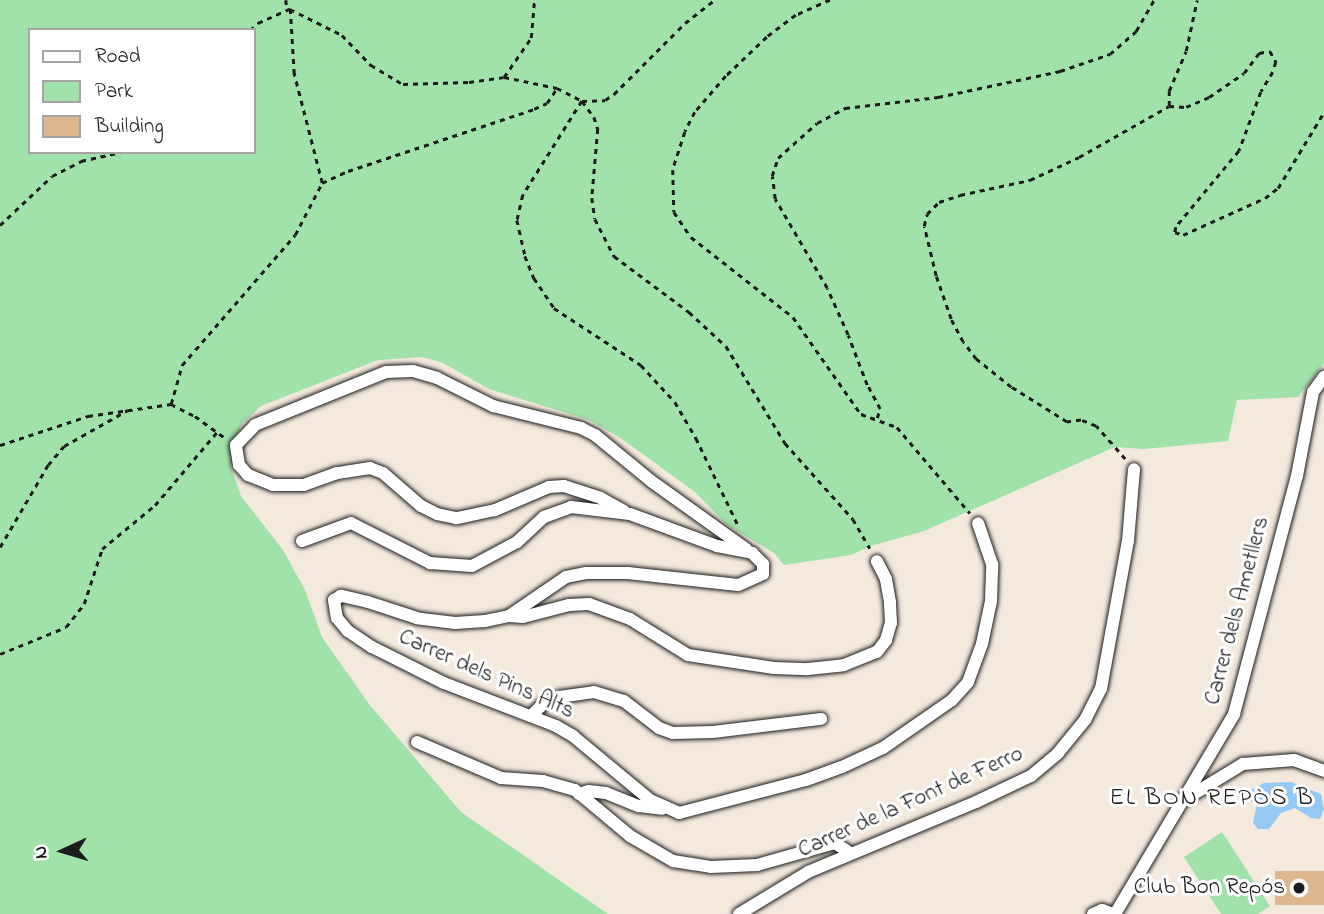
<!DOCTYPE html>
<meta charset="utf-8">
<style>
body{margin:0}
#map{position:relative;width:1324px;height:914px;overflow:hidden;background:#f4e9dd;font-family:"Indie Flower",sans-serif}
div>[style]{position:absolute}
.green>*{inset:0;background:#a1e1aa}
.water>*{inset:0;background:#95c8f2}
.building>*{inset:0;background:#dcb78e;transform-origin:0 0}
.path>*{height:2.5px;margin-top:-1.25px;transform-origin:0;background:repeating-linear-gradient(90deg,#1c1c1c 0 5px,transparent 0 10px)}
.roads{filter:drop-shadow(0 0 2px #1c1c1c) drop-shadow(0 0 2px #1c1c1c)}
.minor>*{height:12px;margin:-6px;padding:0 6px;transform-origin:6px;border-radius:6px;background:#fff}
.dots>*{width:19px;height:19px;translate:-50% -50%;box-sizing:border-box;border:4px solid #fff;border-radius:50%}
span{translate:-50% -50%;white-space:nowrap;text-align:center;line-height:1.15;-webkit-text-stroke:6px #fff;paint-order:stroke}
.street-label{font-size:23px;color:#1c1c1c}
.poi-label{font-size:23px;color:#1c1c1c}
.right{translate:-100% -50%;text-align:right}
.neighbourhood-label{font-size:24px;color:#1c1c1c;letter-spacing:2px}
.legend{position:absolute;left:28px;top:28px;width:228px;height:126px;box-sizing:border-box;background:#fff;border:2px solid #a4a4a4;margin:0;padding:9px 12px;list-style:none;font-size:21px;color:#1c1c1c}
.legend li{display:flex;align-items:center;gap:14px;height:35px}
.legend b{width:35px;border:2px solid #a4a4a4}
.north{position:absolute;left:28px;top:816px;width:70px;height:70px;-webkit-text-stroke:5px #fff;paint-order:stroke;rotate:266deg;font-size:19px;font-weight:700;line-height:28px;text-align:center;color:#1c1c1c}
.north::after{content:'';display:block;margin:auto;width:24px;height:32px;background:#1c1c1c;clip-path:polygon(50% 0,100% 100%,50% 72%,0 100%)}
</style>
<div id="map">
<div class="green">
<div style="clip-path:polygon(evenodd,0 0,1324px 0,1324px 364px,1298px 397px,1237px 400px,1228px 441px,1144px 449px,1115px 447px,924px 531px,871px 546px,851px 555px,784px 565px,774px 553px,726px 524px,695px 492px,619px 437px,589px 420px,489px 389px,443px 363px,422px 357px,378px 360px,261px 406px,242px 424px,234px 444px,231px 467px,241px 496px,283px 550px,305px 590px,322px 637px,369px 704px,461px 812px,608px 914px,0 914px,0 0,30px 30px,254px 30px,254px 152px,30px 152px,30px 30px)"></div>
<div style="clip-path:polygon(1222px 832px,1270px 906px,1258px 914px,1221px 914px,1184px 857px)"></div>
</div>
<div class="water">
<div style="clip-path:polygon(1291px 782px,1321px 794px,1324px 809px,1320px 819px,1311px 818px,1295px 808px,1281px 813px,1269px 829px,1258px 829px,1253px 823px,1257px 804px,1248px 800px,1246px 795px,1248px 791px,1264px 783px)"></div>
</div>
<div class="building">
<div style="left:1324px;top:871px;width:34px;height:49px;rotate:90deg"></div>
</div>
<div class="path">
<div style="left:286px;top:0;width:10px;rotate:84deg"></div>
<div style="left:830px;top:0;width:37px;rotate:156deg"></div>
<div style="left:796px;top:15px;width:36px;rotate:143deg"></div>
<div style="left:767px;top:37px;width:57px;rotate:136.4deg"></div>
<div style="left:726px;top:76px;width:48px;rotate:130.7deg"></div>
<div style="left:695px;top:112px;width:22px;rotate:117deg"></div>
<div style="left:685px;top:132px;width:40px;rotate:108deg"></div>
<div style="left:673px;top:170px;width:42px;rotate:88.6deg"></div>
<div style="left:674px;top:212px;width:30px;rotate:56deg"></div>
<div style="left:691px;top:237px;width:130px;rotate:38.1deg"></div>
<div style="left:793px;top:317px;width:118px;rotate:55deg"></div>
<div style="left:861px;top:414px;width:38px;rotate:20deg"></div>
<div style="left:897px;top:427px;width:113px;rotate:49.7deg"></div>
<div style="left:250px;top:30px;width:11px;rotate:-41deg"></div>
<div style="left:258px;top:23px;width:35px;rotate:-24deg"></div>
<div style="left:504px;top:77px;width:47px;rotate:-55.3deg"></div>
<div style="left:531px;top:38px;width:38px;rotate:-85deg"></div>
<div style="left:582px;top:101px;width:111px;rotate:122.1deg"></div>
<div style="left:523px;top:195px;width:26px;rotate:103deg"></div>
<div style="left:517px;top:220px;width:37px;rotate:77deg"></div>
<div style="left:525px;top:256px;width:24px;rotate:68deg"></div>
<div style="left:534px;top:278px;width:36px;rotate:56deg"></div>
<div style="left:554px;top:308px;width:104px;rotate:33.2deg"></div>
<div style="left:641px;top:365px;width:50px;rotate:47.4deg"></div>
<div style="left:675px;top:402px;width:42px;rotate:59.7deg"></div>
<div style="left:696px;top:438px;width:99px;rotate:64.2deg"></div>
<div style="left:582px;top:101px;width:23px;rotate:-2deg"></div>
<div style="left:605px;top:100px;width:11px;rotate:-34deg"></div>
<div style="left:614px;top:94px;width:100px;rotate:-45deg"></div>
<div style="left:685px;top:23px;width:37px;rotate:-38deg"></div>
<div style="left:1169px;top:106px;width:15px;rotate:-90deg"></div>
<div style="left:1169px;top:91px;width:43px;rotate:-67deg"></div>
<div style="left:1186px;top:51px;width:52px;rotate:-77.8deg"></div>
<div style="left:322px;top:183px;width:113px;rotate:-104.4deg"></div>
<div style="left:294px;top:74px;width:65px;rotate:-93.5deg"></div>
<div style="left:290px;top:9px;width:58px;rotate:26.6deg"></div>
<div style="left:342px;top:35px;width:42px;rotate:46deg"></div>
<div style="left:371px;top:65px;width:37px;rotate:31deg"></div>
<div style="left:403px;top:84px;width:66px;rotate:-1.7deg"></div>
<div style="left:469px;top:82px;width:35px;rotate:-8deg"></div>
<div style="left:504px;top:77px;width:54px;rotate:11.7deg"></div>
<div style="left:557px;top:88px;width:28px;rotate:27deg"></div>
<div style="left:582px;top:101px;width:20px;rotate:53deg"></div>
<div style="left:594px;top:117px;width:13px;rotate:72deg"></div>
<div style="left:598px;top:129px;width:69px;rotate:95deg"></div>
<div style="left:592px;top:198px;width:21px;rotate:82deg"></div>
<div style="left:595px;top:219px;width:42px;rotate:62.8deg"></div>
<div style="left:614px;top:256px;width:94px;rotate:36.7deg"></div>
<div style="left:689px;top:312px;width:50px;rotate:42.6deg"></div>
<div style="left:726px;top:346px;width:114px;rotate:58.7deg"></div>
<div style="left:785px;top:443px;width:102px;rotate:48.2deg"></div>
<div style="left:853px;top:519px;width:34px;rotate:60deg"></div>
<div style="left:0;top:225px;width:71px;rotate:-43.3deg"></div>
<div style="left:52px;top:176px;width:33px;rotate:-27deg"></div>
<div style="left:81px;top:161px;width:41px;rotate:-12.7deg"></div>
<div style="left:171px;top:404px;width:41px;rotate:-74.2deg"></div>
<div style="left:182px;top:365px;width:172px;rotate:-49deg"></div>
<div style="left:295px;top:235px;width:59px;rotate:-62.6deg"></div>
<div style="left:322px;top:183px;width:29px;rotate:-25deg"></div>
<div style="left:348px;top:171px;width:196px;rotate:-18.4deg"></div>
<div style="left:534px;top:109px;width:14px;rotate:-25deg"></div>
<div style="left:547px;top:103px;width:18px;rotate:-56deg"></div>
<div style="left:877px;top:418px;width:9px;rotate:-72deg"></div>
<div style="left:880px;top:409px;width:27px;rotate:-118deg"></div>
<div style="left:867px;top:385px;width:53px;rotate:-110.8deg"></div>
<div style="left:848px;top:335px;width:51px;rotate:-114.1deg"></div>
<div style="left:827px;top:288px;width:103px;rotate:-120.3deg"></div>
<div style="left:775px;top:199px;width:23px;rotate:-97deg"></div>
<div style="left:772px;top:176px;width:19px;rotate:-72deg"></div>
<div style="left:778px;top:158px;width:52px;rotate:-41.9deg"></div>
<div style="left:817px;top:123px;width:32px;rotate:-28deg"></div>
<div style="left:845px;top:108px;width:94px;rotate:-6.7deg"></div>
<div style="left:938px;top:97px;width:125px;rotate:-12deg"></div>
<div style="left:1060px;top:71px;width:53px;rotate:-18.8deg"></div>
<div style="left:1110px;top:54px;width:35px;rotate:-41deg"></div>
<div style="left:1136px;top:31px;width:36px;rotate:-60deg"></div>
<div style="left:0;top:445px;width:93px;rotate:-18.2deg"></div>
<div style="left:88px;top:416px;width:84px;rotate:-8.2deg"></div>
<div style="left:171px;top:404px;width:27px;rotate:27deg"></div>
<div style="left:195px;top:416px;width:37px;rotate:36deg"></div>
<div style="left:1125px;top:459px;width:44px;rotate:-131.3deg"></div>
<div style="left:1096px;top:426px;width:16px;rotate:-158deg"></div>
<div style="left:1081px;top:420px;width:14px;rotate:172deg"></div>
<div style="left:1067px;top:422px;width:66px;rotate:-148deg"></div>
<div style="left:1011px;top:387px;width:45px;rotate:-141.3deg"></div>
<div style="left:976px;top:359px;width:21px;rotate:-127deg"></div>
<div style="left:963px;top:342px;width:26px;rotate:-118deg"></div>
<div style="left:951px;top:319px;width:46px;rotate:-109.2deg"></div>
<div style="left:936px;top:276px;width:51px;rotate:-103.5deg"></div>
<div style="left:924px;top:226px;width:12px;rotate:-76deg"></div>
<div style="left:927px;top:214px;width:17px;rotate:-45deg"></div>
<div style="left:939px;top:202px;width:22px;rotate:-18deg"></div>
<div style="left:960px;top:195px;width:72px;rotate:-12.1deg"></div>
<div style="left:1030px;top:180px;width:54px;rotate:-25.1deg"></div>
<div style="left:1079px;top:157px;width:103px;rotate:-29.5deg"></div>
<div style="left:1169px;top:106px;width:17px;rotate:3deg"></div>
<div style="left:1186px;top:107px;width:25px;rotate:-23deg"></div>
<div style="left:1209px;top:97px;width:42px;rotate:-34.4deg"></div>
<div style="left:1244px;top:73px;width:25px;rotate:-53deg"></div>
<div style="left:1259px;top:53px;width:11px;rotate:-10deg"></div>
<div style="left:1270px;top:51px;width:13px;rotate:61deg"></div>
<div style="left:1276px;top:62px;width:10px;rotate:107deg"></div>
<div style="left:1273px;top:72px;width:23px;rotate:121deg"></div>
<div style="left:1261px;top:92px;width:63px;rotate:110.4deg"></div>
<div style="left:1239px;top:151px;width:99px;rotate:129.7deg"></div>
<div style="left:1176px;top:227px;width:5px;rotate:101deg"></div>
<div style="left:1175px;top:232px;width:9px;rotate:21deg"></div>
<div style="left:1183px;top:235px;width:90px;rotate:-24.3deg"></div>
<div style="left:1265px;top:198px;width:16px;rotate:-38deg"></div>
<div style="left:1278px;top:188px;width:89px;rotate:-58.8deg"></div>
<div style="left:0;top:547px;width:95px;rotate:-59.7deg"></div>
<div style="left:48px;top:465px;width:25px;rotate:-50deg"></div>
<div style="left:64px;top:446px;width:73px;rotate:-29.4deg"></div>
<div style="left:0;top:654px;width:71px;rotate:-22.2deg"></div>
<div style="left:66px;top:627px;width:29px;rotate:-52deg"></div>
<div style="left:84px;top:604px;width:58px;rotate:-71.9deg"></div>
<div style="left:102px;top:549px;width:69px;rotate:-39.7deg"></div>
<div style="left:155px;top:505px;width:96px;rotate:-49.7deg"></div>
</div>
<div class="roads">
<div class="minor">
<div style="left:624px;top:511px;width:26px;rotate:-151deg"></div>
<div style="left:601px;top:498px;width:39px;rotate:-162deg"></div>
<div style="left:564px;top:486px;width:15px;rotate:176deg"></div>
<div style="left:549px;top:487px;width:59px;rotate:156.9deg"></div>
<div style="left:495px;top:510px;width:40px;rotate:168deg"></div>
<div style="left:456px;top:518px;width:19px;rotate:-168deg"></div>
<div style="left:437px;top:514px;width:18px;rotate:-153deg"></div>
<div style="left:421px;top:506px;width:50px;rotate:-139deg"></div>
<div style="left:383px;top:473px;width:14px;rotate:-159deg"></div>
<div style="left:370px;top:468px;width:33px;rotate:171deg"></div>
<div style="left:337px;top:473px;width:35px;rotate:160deg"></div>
<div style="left:304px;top:485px;width:31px;rotate:180deg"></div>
<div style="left:273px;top:485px;width:27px;rotate:-158deg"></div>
<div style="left:248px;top:475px;width:13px;rotate:-132deg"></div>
<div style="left:239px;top:465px;width:20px;rotate:-99deg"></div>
<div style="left:236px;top:445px;width:28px;rotate:-46deg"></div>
<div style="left:255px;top:425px;width:141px;rotate:-22deg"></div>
<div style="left:386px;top:372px;width:27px;rotate:-2deg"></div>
<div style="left:413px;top:371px;width:25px;rotate:16deg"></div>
<div style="left:437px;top:378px;width:63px;rotate:26.6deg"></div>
<div style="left:493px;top:406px;width:91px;rotate:14deg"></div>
<div style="left:581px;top:428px;width:16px;rotate:27deg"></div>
<div style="left:595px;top:435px;width:72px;rotate:39.4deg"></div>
<div style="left:651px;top:481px;width:117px;rotate:35.6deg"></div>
<div style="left:302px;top:541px;width:52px;rotate:-20.2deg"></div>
<div style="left:351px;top:523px;width:89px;rotate:26.9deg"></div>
<div style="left:430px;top:563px;width:42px;rotate:4.1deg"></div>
<div style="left:472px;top:566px;width:51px;rotate:-28.1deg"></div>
<div style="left:517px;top:542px;width:37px;rotate:-43deg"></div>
<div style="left:544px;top:517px;width:29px;rotate:-20deg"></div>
<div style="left:571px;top:507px;width:59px;rotate:6.8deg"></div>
<div style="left:630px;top:514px;width:93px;rotate:20.2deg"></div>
<div style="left:717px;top:546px;width:36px;rotate:11deg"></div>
<div style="left:752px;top:553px;width:16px;rotate:45deg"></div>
<div style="left:763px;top:564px;width:10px;rotate:90deg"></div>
<div style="left:763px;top:574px;width:27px;rotate:156deg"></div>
<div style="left:738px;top:585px;width:111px;rotate:-173.8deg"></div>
<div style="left:628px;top:573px;width:42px;rotate:180deg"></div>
<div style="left:586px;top:573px;width:20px;rotate:169deg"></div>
<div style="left:566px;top:577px;width:69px;rotate:145.6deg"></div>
<div style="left:509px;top:616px;width:25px;rotate:168deg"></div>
<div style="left:485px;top:621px;width:30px;rotate:176deg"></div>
<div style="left:455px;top:623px;width:38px;rotate:-173deg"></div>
<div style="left:417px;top:618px;width:52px;rotate:-161.9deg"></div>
<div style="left:368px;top:602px;width:28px;rotate:-167deg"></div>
<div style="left:341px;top:596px;width:8px;rotate:150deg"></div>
<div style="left:334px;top:600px;width:18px;rotate:81deg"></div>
<div style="left:337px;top:618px;width:17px;rotate:50deg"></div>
<div style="left:348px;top:631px;width:29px;rotate:34deg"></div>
<div style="left:372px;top:647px;width:80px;rotate:26.6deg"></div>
<div style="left:444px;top:683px;width:120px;rotate:21deg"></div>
<div style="left:556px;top:726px;width:20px;rotate:30deg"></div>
<div style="left:573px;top:736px;width:100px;rotate:39.7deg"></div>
<div style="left:650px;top:800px;width:32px;rotate:24deg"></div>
<div style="left:679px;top:813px;width:131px;rotate:-14.6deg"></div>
<div style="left:806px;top:780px;width:38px;rotate:-20deg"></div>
<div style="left:842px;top:767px;width:45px;rotate:-24.9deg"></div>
<div style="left:883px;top:748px;width:84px;rotate:-34.8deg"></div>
<div style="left:952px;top:700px;width:24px;rotate:-48deg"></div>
<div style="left:968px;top:682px;width:40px;rotate:-69.8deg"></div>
<div style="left:982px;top:644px;width:44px;rotate:-78.2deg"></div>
<div style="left:991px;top:601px;width:37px;rotate:-88deg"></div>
<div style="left:992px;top:564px;width:43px;rotate:-108.9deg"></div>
<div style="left:510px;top:616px;width:13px;rotate:4deg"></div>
<div style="left:523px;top:617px;width:48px;rotate:-14.6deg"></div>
<div style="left:569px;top:605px;width:20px;rotate:-3deg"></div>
<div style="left:589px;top:604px;width:44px;rotate:20.1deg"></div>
<div style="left:630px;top:619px;width:68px;rotate:31.8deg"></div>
<div style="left:688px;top:655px;width:87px;rotate:8.6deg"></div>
<div style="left:774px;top:668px;width:34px;rotate:2deg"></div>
<div style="left:808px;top:669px;width:36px;rotate:-6deg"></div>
<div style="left:844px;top:665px;width:35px;rotate:-22deg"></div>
<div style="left:877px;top:652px;width:15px;rotate:-53deg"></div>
<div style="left:886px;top:640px;width:18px;rotate:-74deg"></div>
<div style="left:891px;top:623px;width:21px;rotate:-93deg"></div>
<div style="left:890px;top:602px;width:23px;rotate:-100deg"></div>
<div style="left:886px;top:579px;width:20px;rotate:-117deg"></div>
<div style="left:531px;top:716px;width:18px;rotate:-45deg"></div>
<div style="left:544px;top:703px;width:16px;rotate:-22deg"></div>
<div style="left:559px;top:697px;width:35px;rotate:-8deg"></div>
<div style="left:594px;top:692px;width:31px;rotate:17deg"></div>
<div style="left:624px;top:701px;width:44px;rotate:37.6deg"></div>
<div style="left:659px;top:728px;width:15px;rotate:20deg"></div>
<div style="left:673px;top:733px;width:40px;rotate:-1.4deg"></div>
<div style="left:713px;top:732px;width:109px;rotate:-6.9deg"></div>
<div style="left:417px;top:742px;width:91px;rotate:23.2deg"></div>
<div style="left:501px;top:778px;width:42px;rotate:4.1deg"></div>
<div style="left:543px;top:781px;width:33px;rotate:16deg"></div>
<div style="left:575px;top:790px;width:72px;rotate:39.9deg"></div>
<div style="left:630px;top:836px;width:50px;rotate:30.2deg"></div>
<div style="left:673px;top:861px;width:38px;rotate:9deg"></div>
<div style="left:711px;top:867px;width:46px;rotate:-2.5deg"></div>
<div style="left:757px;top:865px;width:81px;rotate:-15.8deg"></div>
<div style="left:835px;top:843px;width:18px;rotate:34deg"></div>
<div style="left:579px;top:794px;width:10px;rotate:-17deg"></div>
<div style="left:589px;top:791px;width:17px;rotate:7deg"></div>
<div style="left:606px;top:793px;width:35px;rotate:22deg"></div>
<div style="left:639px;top:806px;width:23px;rotate:7deg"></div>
<div style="left:1187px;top:798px;width:66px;rotate:-31.3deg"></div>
<div style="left:1243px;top:764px;width:51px;rotate:-4.5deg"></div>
<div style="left:1294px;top:760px;width:32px;rotate:20deg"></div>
<div style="left:739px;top:914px;width:81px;rotate:-31.3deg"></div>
<div style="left:808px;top:872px;width:182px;rotate:-22.6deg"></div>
<div style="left:976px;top:802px;width:61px;rotate:-25.3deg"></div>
<div style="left:1031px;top:776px;width:35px;rotate:-40deg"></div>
<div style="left:1058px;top:753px;width:43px;rotate:-50.7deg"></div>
<div style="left:1085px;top:720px;width:35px;rotate:-63deg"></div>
<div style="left:1101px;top:689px;width:150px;rotate:-79.7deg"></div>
<div style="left:1128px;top:541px;width:72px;rotate:-85.2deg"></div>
<div style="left:1093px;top:914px;width:10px;rotate:-24deg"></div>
<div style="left:1102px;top:910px;width:12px;rotate:20deg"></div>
<div style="left:1115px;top:914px;width:233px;rotate:-59.2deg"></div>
<div style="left:1234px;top:714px;width:246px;rotate:-75.2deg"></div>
<div style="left:1297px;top:476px;width:86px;rotate:-79.2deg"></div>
<div style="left:1313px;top:392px;width:19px;rotate:-54deg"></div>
</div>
</div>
<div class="dots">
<div style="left:1299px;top:888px;background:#1c1c1c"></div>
</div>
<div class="street-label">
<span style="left:1238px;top:611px;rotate:-75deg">Carrer dels Ametllers</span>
<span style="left:486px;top:675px;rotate:24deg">Carrer dels Pins Alts</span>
<span style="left:911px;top:803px;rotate:-24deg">Carrer de la Font de Ferro</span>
</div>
<div class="poi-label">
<span class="right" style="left:1285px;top:888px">Club Bon Repós</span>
</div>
<div class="neighbourhood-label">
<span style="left:1212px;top:799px">EL BON REPÒS B</span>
</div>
<ul class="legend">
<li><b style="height:9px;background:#fff"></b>Road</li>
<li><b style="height:19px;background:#a1e1aa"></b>Park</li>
<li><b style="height:19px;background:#dcb78e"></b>Building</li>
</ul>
<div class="north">N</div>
</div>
